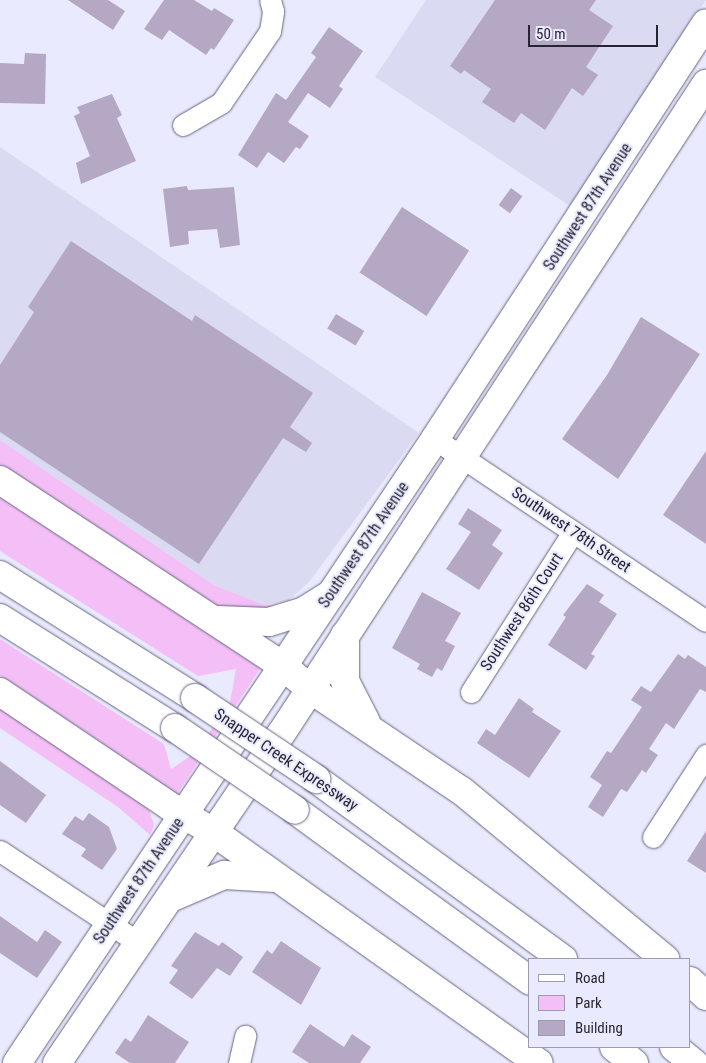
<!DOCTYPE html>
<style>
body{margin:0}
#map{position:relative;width:706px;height:1063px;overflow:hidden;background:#eaeafe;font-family:"Roboto Condensed",sans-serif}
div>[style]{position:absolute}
.built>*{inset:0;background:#dadaf2}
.green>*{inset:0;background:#f3bff6}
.building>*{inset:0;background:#b4a8c5;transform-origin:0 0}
.roads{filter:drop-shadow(0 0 1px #666581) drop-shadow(0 0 1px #666581)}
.minor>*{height:21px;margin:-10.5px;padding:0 10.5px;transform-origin:10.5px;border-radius:10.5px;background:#fff}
.major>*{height:28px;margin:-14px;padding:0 14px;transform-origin:14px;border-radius:14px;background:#fff}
.highway>*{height:28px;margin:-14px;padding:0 14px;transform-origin:14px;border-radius:14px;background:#fff}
.bridges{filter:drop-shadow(0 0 1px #666581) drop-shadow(0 0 1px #666581)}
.highway-bridge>*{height:28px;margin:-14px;padding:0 14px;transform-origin:14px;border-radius:14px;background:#fff}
span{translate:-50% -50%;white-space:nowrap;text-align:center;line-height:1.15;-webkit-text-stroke:4px #eaeafe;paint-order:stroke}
.street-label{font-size:16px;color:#262632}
.legend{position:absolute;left:528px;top:958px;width:162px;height:90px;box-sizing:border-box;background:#eaeafe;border:1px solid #9c9cac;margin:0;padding:6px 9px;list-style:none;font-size:15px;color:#262632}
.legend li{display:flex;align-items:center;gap:10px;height:25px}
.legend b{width:25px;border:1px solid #9c9cac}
.scale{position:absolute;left:528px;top:25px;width:130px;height:22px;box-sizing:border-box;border:2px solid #262632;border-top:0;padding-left:6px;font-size:15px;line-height:18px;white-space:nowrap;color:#262632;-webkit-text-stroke:4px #eaeafe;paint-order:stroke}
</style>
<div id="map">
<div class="built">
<div style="clip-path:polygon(426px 0,706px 0,570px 206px,375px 77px)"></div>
<div style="clip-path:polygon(0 147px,419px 433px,309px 582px,288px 601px,264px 605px,214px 585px,0 440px)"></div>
</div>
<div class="green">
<div style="clip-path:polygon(0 440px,214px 585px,264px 605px,280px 605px,281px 615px,225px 612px,0 467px)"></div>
<div style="clip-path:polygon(0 491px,262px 666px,177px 794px,0 676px,0 639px,164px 744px,171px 769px,195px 753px,230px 702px,236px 669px,198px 676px,0 551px)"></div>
<div style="clip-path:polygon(0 706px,149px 809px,154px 825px,150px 835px,118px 807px,0 728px)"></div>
</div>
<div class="building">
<div style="clip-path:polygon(68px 0,108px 0,125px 11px,113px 30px)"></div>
<div style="clip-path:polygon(164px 0,194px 0,212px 11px,214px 8px,234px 20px,214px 50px,211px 48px,206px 55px,169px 30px,162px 40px,144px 29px)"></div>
<div style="clip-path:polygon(495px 0,596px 0,589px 10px,613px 26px,586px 67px,598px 75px,583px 96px,572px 88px,545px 130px,521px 113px,514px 123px,482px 102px,491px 89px,464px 70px,461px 74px,450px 66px)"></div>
<div style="clip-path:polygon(329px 27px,363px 51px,339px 86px,343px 89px,330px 108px,308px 93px,288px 122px,309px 136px,300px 149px,296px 147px,284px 163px,268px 152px,257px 168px,238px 155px,276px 93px,286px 100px,316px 57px,311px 53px)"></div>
<div style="clip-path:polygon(25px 53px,46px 54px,45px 104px,0 103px,0 63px,24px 64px)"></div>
<div style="clip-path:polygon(112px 94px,122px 115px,117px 118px,136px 161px,81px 184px,76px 163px,90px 156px,74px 116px,80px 113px,77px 107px)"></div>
<div style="clip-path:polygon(187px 186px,188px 190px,234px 187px,240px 245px,220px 248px,217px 229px,188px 231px,189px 244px,170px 247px,163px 189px)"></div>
<div style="left:511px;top:188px;width:14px;height:21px;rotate:36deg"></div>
<div style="left:402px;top:207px;width:80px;height:78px;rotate:33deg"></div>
<div style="clip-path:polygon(71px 241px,192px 321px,195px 315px,313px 393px,290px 427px,312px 443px,306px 452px,283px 438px,199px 564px,0 432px,0 365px,34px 312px,28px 307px)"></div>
<div style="left:336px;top:314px;width:33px;height:17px;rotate:31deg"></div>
<div style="clip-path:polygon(641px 317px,700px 354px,618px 479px,562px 439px,607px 375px)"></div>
<div style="clip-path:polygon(706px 451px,706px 544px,663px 515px)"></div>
<div style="clip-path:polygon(468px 508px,502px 530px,492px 545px,503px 553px,479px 590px,446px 569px,471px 532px,458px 524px)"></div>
<div style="clip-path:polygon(587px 584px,604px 595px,599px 602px,617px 614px,591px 654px,595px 656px,586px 670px,548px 645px,566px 617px,563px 615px)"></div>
<div style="clip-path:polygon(422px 592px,461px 613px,445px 641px,455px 646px,442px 671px,437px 668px,432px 677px,417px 669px,420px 664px,392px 648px)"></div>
<div style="clip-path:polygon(678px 654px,685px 659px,688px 655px,706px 667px,706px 692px,700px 689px,674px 729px,666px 723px,649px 749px,658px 755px,646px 773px,642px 770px,627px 792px,621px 789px,603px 817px,588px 807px,602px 785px,590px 777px,607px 751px,611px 753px,642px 707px,631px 700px,641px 686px,651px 692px)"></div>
<div style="clip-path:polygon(519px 698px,534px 709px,532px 712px,561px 731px,529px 778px,477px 743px,486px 729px,495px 735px)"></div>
<div style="clip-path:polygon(0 761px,46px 795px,26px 823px,0 805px)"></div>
<div style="clip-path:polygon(89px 813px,109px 827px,117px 849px,102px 870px,81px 856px,86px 849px,62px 834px,75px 816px,83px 821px)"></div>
<div style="clip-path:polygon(706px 831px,706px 873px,687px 861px)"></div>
<div style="clip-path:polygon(0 916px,37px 942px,45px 930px,62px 942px,37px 978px,0 953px)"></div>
<div style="clip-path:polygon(195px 932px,219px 946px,222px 942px,243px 957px,230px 976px,217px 968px,192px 999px,169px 983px,178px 970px,171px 966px)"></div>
<div style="clip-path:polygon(281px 941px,321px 968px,301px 1005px,252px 972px,267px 950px,272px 954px)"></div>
<div style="clip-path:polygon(148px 1015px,189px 1042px,175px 1063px,130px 1063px,115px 1053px,125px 1038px,131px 1042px)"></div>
<div style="clip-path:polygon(310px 1024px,344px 1047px,352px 1034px,371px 1047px,360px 1063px,309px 1063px,292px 1052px)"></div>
</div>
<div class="roads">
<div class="minor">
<div style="left:183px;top:125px;width:44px;rotate:-30.1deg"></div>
<div style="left:221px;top:103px;width:87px;rotate:-55.8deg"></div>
<div style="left:270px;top:31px;width:20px;rotate:-81deg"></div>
<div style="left:273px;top:11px;width:11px;rotate:-105deg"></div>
<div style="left:435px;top:439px;width:326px;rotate:33.9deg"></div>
<div style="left:471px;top:692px;width:190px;rotate:-57.5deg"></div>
<div style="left:653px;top:837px;width:98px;rotate:-57.1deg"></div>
<div style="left:0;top:851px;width:167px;rotate:33.5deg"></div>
<div style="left:239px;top:1063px;width:28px;rotate:-77deg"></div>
</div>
<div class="major">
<div style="left:17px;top:1063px;width:751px;rotate:-56.18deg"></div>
<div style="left:435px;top:439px;width:496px;rotate:-56.9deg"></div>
<div style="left:57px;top:1063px;width:398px;rotate:-55.8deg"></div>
<div style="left:281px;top:734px;width:777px;rotate:-56.82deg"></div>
</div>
<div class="highway">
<div style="left:0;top:480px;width:339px;rotate:33.3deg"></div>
<div style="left:283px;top:666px;width:35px;rotate:40deg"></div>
<div style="left:310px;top:689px;width:183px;rotate:33.9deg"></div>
<div style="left:462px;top:791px;width:264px;rotate:39.6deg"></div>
<div style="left:0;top:575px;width:231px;rotate:32.2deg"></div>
<div style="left:0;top:618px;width:207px;rotate:32.2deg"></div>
<div style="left:218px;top:620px;width:51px;rotate:2.2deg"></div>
<div style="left:269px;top:622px;width:37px;rotate:-17deg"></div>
<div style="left:304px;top:611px;width:31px;rotate:-32deg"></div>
<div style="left:345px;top:635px;width:46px;rotate:90deg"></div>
<div style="left:345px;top:681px;width:46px;rotate:62.9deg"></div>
<div style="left:0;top:692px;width:206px;rotate:33.9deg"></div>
<div style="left:171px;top:807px;width:51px;rotate:30.6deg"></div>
<div style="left:215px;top:833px;width:397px;rotate:35.4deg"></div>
<div style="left:316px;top:779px;width:306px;rotate:36.1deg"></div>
<div style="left:295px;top:810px;width:291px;rotate:36deg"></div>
<div style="left:170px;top:898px;width:59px;rotate:-23.1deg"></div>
<div style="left:224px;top:875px;width:51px;rotate:3.4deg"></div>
<div style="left:690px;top:981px;width:22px;rotate:43deg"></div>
<div style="left:614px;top:1047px;width:26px;rotate:39deg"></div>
<div style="left:674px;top:1047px;width:26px;rotate:39deg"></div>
</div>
</div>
<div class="bridges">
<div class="highway-bridge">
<div style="left:195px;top:698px;width:146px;rotate:33.8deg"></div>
<div style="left:175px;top:728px;width:145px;rotate:34.3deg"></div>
</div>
</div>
<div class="street-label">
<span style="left:588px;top:207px;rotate:-57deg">Southwest 87th Avenue</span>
<span style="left:571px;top:530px;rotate:34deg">Southwest 78th Street</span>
<span style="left:364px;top:545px;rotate:-56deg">Southwest 87th Avenue</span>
<span style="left:522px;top:612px;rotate:-57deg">Southwest 86th Court</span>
<span style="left:286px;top:760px;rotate:34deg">Snapper Creek Expressway</span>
<span style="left:139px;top:881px;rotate:-56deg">Southwest 87th Avenue</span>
</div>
<ul class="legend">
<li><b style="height:6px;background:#fff"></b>Road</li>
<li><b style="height:14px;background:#f3bff6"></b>Park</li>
<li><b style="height:14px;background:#b4a8c5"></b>Building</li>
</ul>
<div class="scale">50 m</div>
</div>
